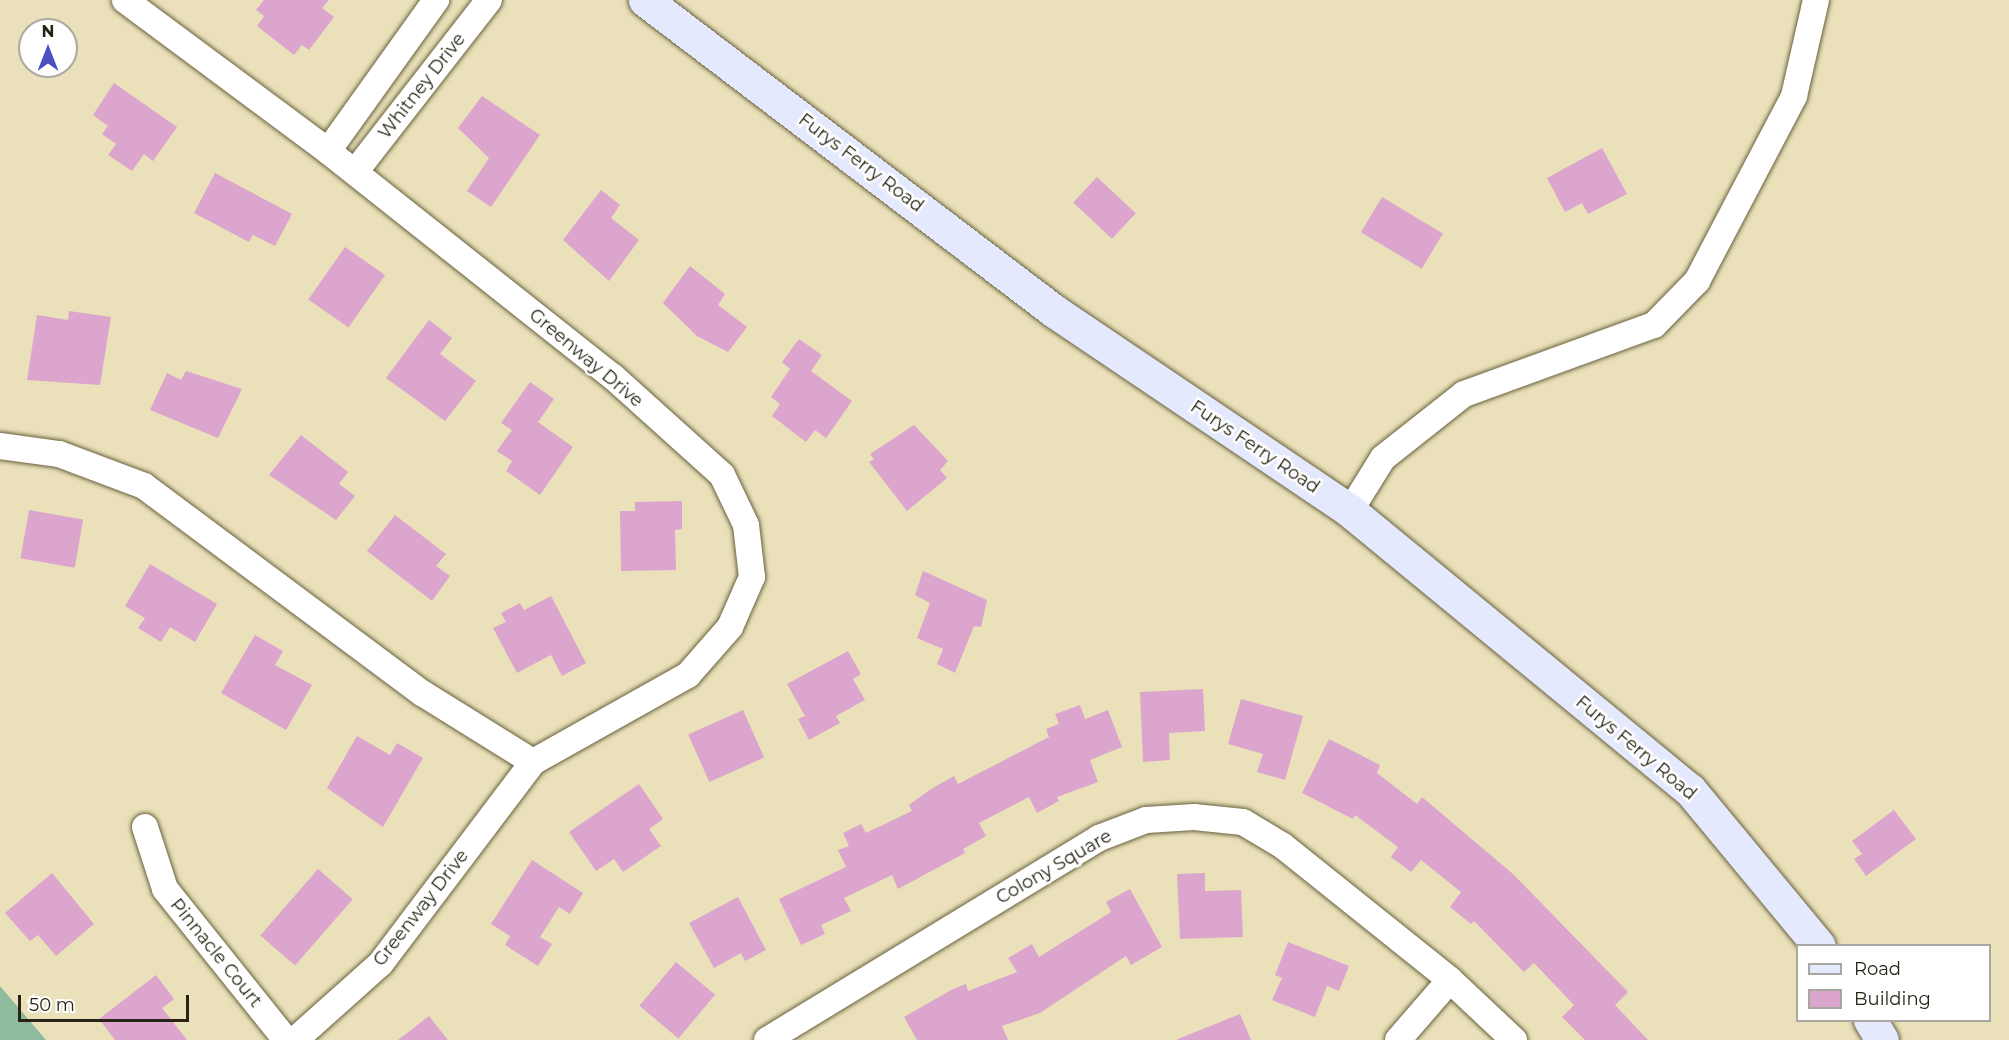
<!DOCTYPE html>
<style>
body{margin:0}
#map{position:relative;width:2009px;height:1040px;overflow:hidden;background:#eae1ba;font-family:Montserrat,sans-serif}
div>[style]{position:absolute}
.green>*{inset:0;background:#8dbb9d}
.building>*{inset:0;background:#dba5cd;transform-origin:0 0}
.roads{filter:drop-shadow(0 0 2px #69613e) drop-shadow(0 0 2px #69613e)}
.minor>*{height:26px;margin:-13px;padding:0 13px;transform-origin:13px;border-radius:13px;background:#fff}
.secondary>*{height:33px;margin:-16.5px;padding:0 16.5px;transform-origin:16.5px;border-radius:16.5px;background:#e5e9fe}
span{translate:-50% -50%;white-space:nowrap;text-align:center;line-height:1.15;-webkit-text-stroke:5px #fff;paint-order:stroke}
.street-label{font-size:18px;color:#272415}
.legend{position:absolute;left:1796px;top:944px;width:195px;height:78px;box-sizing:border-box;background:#fff;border:2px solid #a9a7a1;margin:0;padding:8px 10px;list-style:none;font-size:18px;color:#272415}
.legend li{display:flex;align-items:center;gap:12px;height:30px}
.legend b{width:30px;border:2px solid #a9a7a1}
.north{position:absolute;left:18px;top:18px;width:60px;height:60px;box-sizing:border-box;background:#fff;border:2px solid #a9a7a1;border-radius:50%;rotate:0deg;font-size:16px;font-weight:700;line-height:24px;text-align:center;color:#272415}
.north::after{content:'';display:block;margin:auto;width:21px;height:27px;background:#4b4ec4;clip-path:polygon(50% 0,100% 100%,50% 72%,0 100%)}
.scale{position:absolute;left:18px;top:995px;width:171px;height:27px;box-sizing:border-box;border:3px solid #272415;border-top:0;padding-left:8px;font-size:18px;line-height:21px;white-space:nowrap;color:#272415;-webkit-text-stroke:4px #fff;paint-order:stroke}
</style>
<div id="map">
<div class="green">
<div style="clip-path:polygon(0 986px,46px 1040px,0 1040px)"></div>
</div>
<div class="building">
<div style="clip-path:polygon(264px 0,329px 0,322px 8px,334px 17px,309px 50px,302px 45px,294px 55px,257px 26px,264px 16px,256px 10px)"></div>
<div style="clip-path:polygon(114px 83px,177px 127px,153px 161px,144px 154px,132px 171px,108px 155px,116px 144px,102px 134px,108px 126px,93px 115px)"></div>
<div style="clip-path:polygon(482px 96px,540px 135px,491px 207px,467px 191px,489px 158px,458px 128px)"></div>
<div style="clip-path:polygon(1602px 148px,1627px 194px,1588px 214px,1582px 203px,1565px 212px,1547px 178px)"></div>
<div style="clip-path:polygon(215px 173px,292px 214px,275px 246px,253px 235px,249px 242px,194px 213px)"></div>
<div style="left:1097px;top:177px;width:53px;height:35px;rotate:43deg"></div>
<div style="clip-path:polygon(601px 190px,620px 205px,611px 218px,639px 240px,609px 281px,563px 240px)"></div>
<div style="left:1382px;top:197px;width:71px;height:41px;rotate:31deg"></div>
<div style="left:345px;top:247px;width:49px;height:64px;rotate:35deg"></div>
<div style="clip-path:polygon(690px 266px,725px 294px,718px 305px,747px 327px,728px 352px,697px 336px,663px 303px)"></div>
<div style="clip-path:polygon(69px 311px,111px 317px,100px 385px,27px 380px,37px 315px,68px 320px)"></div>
<div style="clip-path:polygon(429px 320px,452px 338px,440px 354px,476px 381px,445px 421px,386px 378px)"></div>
<div style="clip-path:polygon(799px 339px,822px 355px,811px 371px,852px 401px,826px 438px,815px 430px,806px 442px,772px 416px,780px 404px,771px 397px,790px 369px,782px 362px)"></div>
<div style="clip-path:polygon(186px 371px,242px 389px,218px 438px,150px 410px,167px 373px,181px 380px)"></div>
<div style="clip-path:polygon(530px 382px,554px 399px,538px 422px,573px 447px,540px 495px,506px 471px,512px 461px,497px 451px,512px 430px,501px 423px)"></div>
<div style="clip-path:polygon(914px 425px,948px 461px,940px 470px,947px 478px,907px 511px,869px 462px,874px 459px,870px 454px)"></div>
<div style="clip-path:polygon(301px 435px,348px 472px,339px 484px,355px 496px,336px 520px,269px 475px)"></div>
<div style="clip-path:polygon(682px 501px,682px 529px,675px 530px,676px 570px,621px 571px,620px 511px,635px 511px,635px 502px)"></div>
<div style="left:29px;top:510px;width:55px;height:49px;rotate:10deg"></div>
<div style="clip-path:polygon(395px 515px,446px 554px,436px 566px,450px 576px,432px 601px,367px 551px)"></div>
<div style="clip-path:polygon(150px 564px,217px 604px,195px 642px,170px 627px,161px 642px,138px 628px,145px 618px,125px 606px)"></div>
<div style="clip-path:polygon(923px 571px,987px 600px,981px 627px,974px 626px,955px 673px,937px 664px,943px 649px,917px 638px,930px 603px,915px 595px)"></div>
<div style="clip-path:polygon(551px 596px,586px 663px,562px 676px,551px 655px,517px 673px,493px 628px,506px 622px,501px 613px,520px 603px,524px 610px)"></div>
<div style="clip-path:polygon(255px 635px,283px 651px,275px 665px,312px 685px,286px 730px,221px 693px)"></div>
<div style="clip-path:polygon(848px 651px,861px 674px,853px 679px,865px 700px,836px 716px,840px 723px,809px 740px,798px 719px,805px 716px,787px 684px)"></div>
<div style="clip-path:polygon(1203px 689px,1205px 731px,1169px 733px,1170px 760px,1143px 762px,1140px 692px)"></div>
<div style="clip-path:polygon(1241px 699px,1303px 716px,1285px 780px,1257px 772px,1263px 754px,1228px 744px)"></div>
<div style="clip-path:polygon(1080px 705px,1085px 719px,1108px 710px,1122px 747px,1090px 760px,1098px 782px,1057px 797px,1059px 801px,1037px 813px,1029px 797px,979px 823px,986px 836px,963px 849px,965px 853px,898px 889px,892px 875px,844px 898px,851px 911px,821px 925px,825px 934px,801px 945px,779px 899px,846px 867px,838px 850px,849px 846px,843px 833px,861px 824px,866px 833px,912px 811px,909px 805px,931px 789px,954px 776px,958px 784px,1049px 737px,1046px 729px,1059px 724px,1055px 714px)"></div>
<div style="left:743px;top:710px;width:52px;height:60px;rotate:66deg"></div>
<div style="clip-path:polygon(357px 736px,390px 755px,397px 743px,423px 758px,383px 827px,327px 788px)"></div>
<div style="clip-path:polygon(1329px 739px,1380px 765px,1377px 773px,1417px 804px,1422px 797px,1513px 874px,1628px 992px,1615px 1005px,1648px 1040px,1585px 1040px,1562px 1017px,1574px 1005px,1534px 963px,1524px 972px,1474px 921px,1471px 924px,1450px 907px,1461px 892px,1421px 860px,1411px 872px,1391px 857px,1398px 847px,1355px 815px,1353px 819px,1302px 793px)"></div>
<div style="clip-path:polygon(639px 784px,663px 819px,649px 829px,661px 846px,623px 872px,614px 859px,596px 871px,569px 832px)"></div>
<div style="clip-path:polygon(1894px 810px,1916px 839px,1866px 876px,1854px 859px,1862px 854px,1852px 841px)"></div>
<div style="clip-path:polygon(532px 860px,583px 893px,570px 914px,559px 907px,540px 937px,552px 944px,538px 966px,505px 945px,510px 936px,491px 924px)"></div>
<div style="left:318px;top:869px;width:46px;height:88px;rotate:41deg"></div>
<div style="clip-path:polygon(52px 873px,94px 924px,56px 956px,38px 935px,30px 941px,5px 913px)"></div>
<div style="clip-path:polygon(1205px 873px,1205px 891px,1241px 890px,1243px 937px,1180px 939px,1177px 874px)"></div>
<div style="clip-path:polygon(1130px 889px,1162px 947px,1131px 965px,1126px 956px,1040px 1013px,1002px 1026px,1008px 1040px,917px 1040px,904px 1017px,953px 989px,966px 984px,968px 991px,1017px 972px,1008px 958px,1032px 944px,1039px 957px,1111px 912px,1106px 902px)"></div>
<div style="clip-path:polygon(738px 897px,766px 950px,745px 961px,741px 953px,714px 968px,689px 923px)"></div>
<div style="clip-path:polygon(1288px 942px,1349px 966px,1339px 991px,1327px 986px,1315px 1017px,1272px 1000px,1282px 978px,1275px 975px)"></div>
<div style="left:676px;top:962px;width:51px;height:57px;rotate:40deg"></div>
<div style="clip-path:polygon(156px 975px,174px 999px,162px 1008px,187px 1040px,115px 1040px,99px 1019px)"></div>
<div style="clip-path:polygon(1240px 1014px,1251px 1040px,1178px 1040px,1178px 1039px)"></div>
<div style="clip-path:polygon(429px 1016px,448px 1040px,398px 1040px)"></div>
</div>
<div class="roads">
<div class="minor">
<div style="left:328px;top:151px;width:186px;rotate:-54.4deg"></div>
<div style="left:355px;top:172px;width:218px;rotate:-52.1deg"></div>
<div style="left:0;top:446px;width:60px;rotate:7.7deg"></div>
<div style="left:59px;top:454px;width:91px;rotate:20.6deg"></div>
<div style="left:144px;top:486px;width:347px;rotate:36.7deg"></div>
<div style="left:422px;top:693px;width:131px;rotate:31.9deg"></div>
<div style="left:533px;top:762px;width:178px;rotate:-29.3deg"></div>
<div style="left:688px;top:675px;width:64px;rotate:-48.8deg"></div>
<div style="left:730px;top:627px;width:55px;rotate:-66.3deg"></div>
<div style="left:752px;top:577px;width:52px;rotate:-96.6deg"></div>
<div style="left:746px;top:525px;width:55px;rotate:-115.6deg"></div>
<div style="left:722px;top:475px;width:147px;rotate:-138deg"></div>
<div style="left:613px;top:377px;width:364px;rotate:-141.6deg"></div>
<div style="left:328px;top:151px;width:253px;rotate:-143.4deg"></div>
<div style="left:1350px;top:511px;width:62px;rotate:-58.1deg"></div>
<div style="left:1383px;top:458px;width:103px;rotate:-38.3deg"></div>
<div style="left:1464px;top:394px;width:202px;rotate:-20deg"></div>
<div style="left:1654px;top:325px;width:62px;rotate:-45.7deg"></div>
<div style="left:1697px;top:281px;width:209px;rotate:-62.3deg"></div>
<div style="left:1794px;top:96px;width:98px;rotate:-77.1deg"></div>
<div style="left:145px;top:827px;width:65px;rotate:72.1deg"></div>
<div style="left:165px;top:889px;width:193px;rotate:51.3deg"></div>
<div style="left:295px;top:1040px;width:115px;rotate:-41.8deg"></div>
<div style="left:381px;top:963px;width:252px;rotate:-52.9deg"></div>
<div style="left:767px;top:1040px;width:389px;rotate:-31.3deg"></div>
<div style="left:1099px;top:838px;width:50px;rotate:-21deg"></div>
<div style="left:1146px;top:820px;width:48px;rotate:-3.6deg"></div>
<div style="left:1194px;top:817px;width:49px;rotate:5.8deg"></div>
<div style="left:1243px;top:822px;width:47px;rotate:31deg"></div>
<div style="left:1283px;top:846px;width:214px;rotate:38.7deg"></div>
<div style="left:1450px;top:980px;width:88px;rotate:43.2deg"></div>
<div style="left:1398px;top:1040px;width:79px;rotate:-49.1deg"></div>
</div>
<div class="secondary">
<div style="left:645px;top:0;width:514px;rotate:37.25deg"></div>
<div style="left:1054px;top:311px;width:357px;rotate:34deg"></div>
<div style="left:1350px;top:511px;width:440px;rotate:39.4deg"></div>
<div style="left:1690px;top:790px;width:202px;rotate:50.4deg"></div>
<div style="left:1870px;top:1020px;width:23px;rotate:59deg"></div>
</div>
</div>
<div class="street-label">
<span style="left:422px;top:86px;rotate:-52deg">Whitney Drive</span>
<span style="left:861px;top:163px;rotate:37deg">Furys Ferry Road</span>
<span style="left:586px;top:358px;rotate:40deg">Greenway Drive</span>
<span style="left:1255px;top:447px;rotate:34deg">Furys Ferry Road</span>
<span style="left:1636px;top:748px;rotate:40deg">Furys Ferry Road</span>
<span style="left:1054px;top:867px;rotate:-30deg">Colony Square</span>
<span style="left:421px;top:908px;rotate:-52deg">Greenway Drive</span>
<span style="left:216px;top:953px;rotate:51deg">Pinnacle Court</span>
</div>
<ul class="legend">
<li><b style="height:8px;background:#e5e9fe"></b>Road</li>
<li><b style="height:16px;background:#dba5cd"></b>Building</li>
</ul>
<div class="north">N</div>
<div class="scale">50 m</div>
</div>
